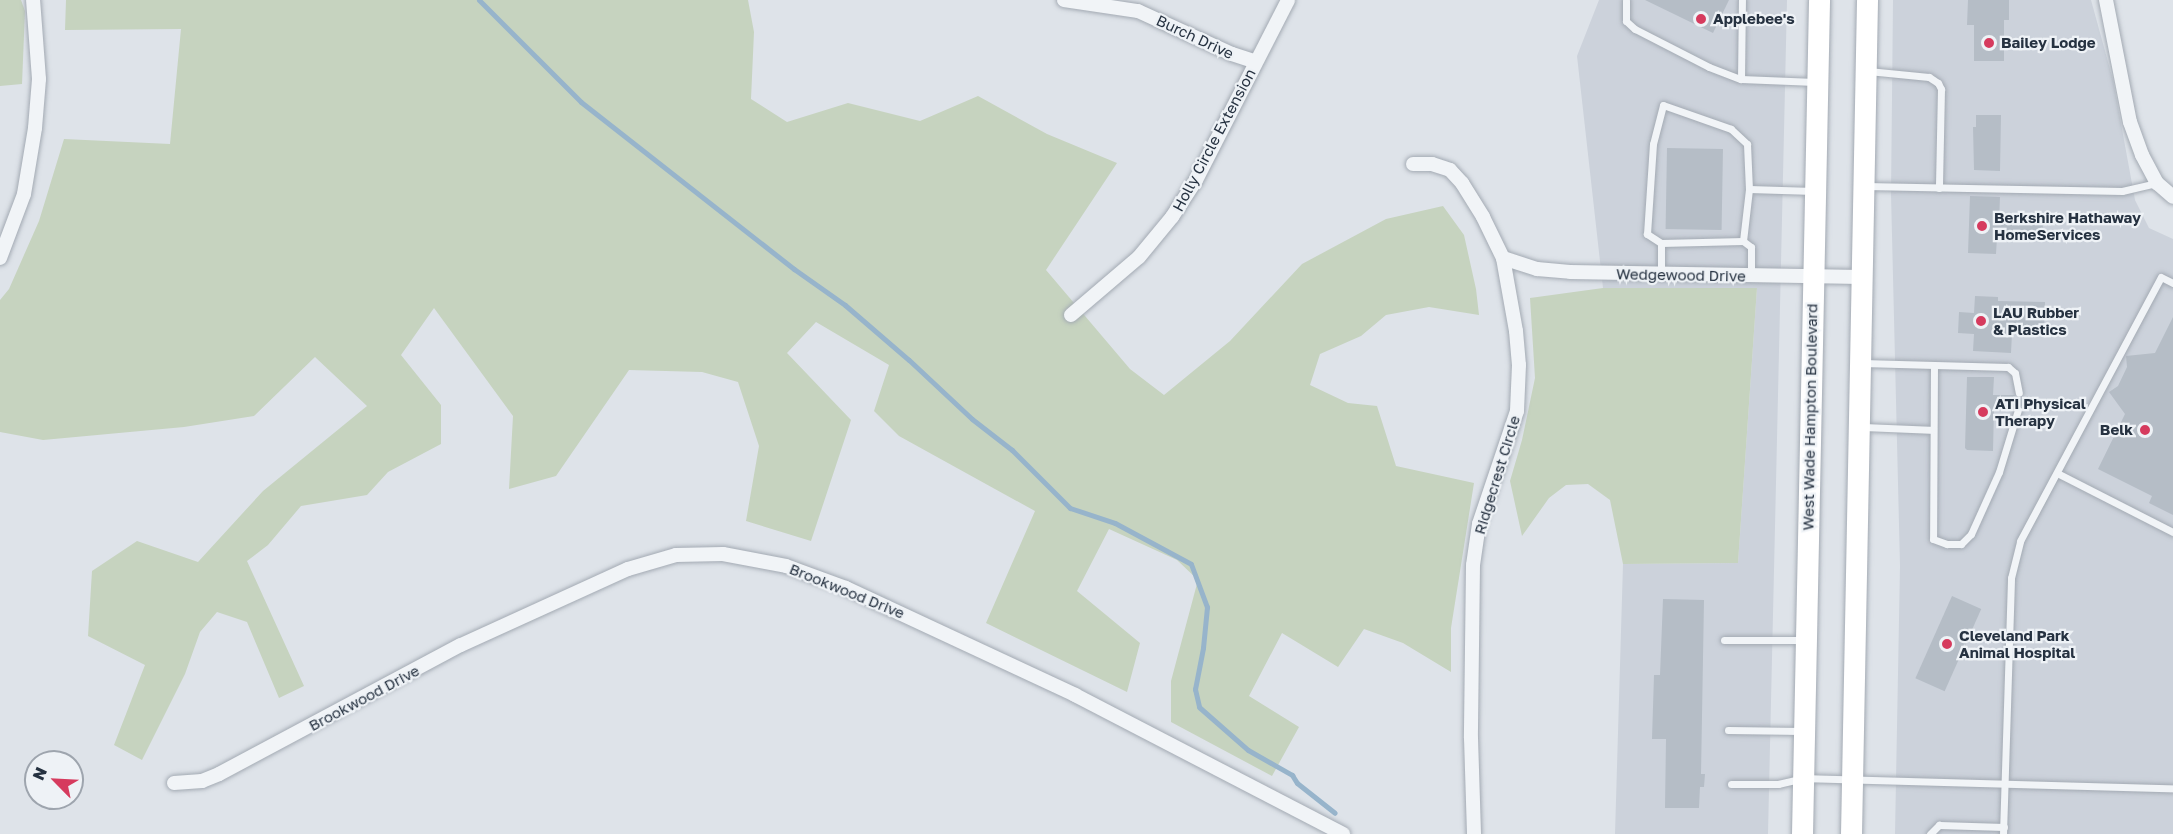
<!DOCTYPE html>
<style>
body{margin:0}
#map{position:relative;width:2173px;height:834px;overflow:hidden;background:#dee3e9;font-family:"Golos Text",sans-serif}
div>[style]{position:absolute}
.built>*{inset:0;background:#ccd2db}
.green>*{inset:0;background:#c6d3bf}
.stream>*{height:5px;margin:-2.5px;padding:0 2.5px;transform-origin:2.5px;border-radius:2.5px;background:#97b4cb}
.building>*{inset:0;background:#b5bdc6;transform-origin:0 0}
.roads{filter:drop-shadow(0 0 2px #a3aab3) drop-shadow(0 0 2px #a3aab3)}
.service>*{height:7px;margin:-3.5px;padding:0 3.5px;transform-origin:3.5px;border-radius:3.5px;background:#f1f4f7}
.minor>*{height:14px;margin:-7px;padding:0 7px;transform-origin:7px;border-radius:7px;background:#f1f4f7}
.primary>*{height:21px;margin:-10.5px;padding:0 10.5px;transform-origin:10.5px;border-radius:10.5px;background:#fff}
.dots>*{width:16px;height:16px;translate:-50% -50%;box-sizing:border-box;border:3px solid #eef2f6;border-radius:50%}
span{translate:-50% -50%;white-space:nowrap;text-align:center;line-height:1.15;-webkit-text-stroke:4.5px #eef2f6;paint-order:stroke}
.poi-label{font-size:15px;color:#263241;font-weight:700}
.left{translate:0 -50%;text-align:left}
.right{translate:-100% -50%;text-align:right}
.street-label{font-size:15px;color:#263241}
.north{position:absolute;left:24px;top:750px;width:60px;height:60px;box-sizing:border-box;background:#eef2f6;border:2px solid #9ea5ae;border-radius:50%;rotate:294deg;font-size:16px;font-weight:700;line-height:24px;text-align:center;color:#263241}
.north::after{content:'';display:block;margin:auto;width:21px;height:27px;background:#d63b5e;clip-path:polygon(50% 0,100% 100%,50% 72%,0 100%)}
</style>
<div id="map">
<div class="built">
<div style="clip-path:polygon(1599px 0,1787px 0,1768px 834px,1615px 834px,1623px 564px,1738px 563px,1757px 288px,1603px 288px,1577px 56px)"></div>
<div style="clip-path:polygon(1893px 0,2091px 0,2113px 80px,2135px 200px,2149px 228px,2173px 239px,2173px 834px,1895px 834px,1900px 566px,1891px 194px)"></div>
</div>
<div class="green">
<div style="clip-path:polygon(0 0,21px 0,25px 11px,22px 84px,0 86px)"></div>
<div style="clip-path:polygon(66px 0,748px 0,754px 32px,751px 99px,787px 122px,848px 103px,920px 121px,978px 96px,1047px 134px,1117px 163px,1046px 270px,1130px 369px,1164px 395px,1230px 341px,1302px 264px,1386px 219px,1443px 206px,1464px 235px,1476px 289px,1479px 315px,1429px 307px,1386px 315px,1361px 336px,1320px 354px,1310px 385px,1348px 403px,1377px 406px,1396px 466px,1474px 483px,1451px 628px,1451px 672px,1403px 643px,1364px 629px,1338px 667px,1282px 633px,1249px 696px,1299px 727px,1272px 776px,1171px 722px,1171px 681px,1198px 580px,1177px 560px,1109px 529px,1077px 591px,1140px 643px,1127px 692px,986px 623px,1035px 511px,899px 436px,874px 411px,889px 365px,816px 322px,787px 353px,851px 420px,811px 541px,746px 521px,759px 446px,738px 382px,702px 372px,629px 370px,556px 476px,509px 489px,513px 416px,434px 308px,401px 355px,441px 405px,441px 444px,388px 472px,367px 495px,301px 506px,268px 545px,247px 561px,304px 686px,279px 698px,247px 622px,217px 612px,200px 632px,185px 674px,142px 760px,114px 745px,145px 665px,88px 636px,92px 571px,137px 541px,198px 562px,263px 491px,367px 406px,315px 357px,254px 416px,184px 427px,43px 440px,0 432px,0 300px,9px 289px,39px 221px,64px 139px,170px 144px,181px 29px,65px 30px)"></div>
<div style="clip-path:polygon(1603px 288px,1757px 288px,1738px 563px,1623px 564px,1610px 500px,1588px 484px,1566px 485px,1549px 498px,1522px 536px,1510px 481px,1522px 440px,1535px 378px,1530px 298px)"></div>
</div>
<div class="stream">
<div style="left:479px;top:0;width:144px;rotate:45deg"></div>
<div style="left:581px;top:102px;width:271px;rotate:38.1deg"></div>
<div style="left:794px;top:269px;width:62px;rotate:35.2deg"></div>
<div style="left:845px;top:305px;width:84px;rotate:40.7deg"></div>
<div style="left:909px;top:360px;width:86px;rotate:43.1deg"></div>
<div style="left:972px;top:419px;width:51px;rotate:37.8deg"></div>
<div style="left:1012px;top:450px;width:82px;rotate:45deg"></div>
<div style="left:1070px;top:508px;width:47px;rotate:18.4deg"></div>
<div style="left:1115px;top:523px;width:86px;rotate:28.3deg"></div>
<div style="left:1191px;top:564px;width:46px;rotate:69.6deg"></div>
<div style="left:1207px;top:607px;width:41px;rotate:95.6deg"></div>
<div style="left:1203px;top:648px;width:42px;rotate:101deg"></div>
<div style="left:1195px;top:689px;width:18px;rotate:77deg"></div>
<div style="left:1199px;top:707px;width:65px;rotate:41.3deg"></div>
<div style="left:1248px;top:750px;width:51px;rotate:29.6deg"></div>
<div style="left:1292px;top:775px;width:9px;rotate:58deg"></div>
<div style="left:1297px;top:783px;width:48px;rotate:38.3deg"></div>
</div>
<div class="building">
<div style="clip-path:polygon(1645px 0,1729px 0,1713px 33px)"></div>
<div style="clip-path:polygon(1968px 0,2009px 0,2009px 20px,2004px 20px,2004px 61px,1974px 61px,1974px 25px,1967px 25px)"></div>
<div style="clip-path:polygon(1976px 115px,2001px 115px,2000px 171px,1974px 170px,1973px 127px,1976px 127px)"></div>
<div style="left:1667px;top:148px;width:56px;height:81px;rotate:1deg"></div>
<div style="clip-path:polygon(1970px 196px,2000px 197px,1999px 222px,2043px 224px,2042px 239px,1997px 237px,1996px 254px,1968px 253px)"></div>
<div style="clip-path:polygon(1975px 296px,1998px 297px,1998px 301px,2045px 302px,2044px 334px,2012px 333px,2011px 353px,1973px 351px,1974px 334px,1958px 333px,1959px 312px,1974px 313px)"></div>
<div style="clip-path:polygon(2173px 317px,2173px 515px,2149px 503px,2152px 496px,2098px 469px,2125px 414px,2109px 392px,2118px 386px,2127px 367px,2126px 356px,2155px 353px)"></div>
<div style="clip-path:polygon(1967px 377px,1994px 377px,1993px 395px,2014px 395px,2020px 399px,2028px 396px,2028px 409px,2017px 404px,2013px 409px,1994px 408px,1993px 451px,1967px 450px,1965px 448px)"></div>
<div style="left:1952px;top:596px;width:32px;height:90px;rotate:24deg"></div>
<div style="clip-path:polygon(1663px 599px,1704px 600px,1701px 774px,1705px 774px,1704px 787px,1700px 787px,1699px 808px,1665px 808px,1666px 739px,1652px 739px,1654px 675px,1660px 675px)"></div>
</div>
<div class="roads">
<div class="service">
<div style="left:1626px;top:0;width:21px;rotate:90deg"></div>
<div style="left:1626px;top:21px;width:12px;rotate:42deg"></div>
<div style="left:1635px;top:29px;width:83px;rotate:27.2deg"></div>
<div style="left:1709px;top:67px;width:34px;rotate:21deg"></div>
<div style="left:1741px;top:79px;width:74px;rotate:2.3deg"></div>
<div style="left:1868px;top:71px;width:61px;rotate:5.6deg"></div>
<div style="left:1929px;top:77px;width:11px;rotate:34deg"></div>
<div style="left:1938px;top:83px;width:7px;rotate:63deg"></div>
<div style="left:1941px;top:89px;width:99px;rotate:91.2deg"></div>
<div style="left:1741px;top:79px;width:79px;rotate:-89.3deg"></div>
<div style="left:1865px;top:186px;width:257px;rotate:1.1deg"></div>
<div style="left:2122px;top:191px;width:36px;rotate:-13deg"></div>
<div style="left:1743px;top:241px;width:52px;rotate:-83.4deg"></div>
<div style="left:1749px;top:189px;width:65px;rotate:1.8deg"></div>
<div style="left:1661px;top:243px;width:17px;rotate:-147deg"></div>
<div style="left:1647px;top:234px;width:90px;rotate:-86.2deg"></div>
<div style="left:1653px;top:144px;width:40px;rotate:-75.6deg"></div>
<div style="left:1663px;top:105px;width:72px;rotate:19.4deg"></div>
<div style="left:1731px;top:129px;width:22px;rotate:43deg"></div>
<div style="left:1747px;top:144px;width:45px;rotate:87.5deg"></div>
<div style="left:1661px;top:275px;width:32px;rotate:-90deg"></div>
<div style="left:1661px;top:243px;width:82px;rotate:-1.4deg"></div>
<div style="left:1743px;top:241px;width:10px;rotate:37deg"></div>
<div style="left:1751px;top:247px;width:29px;rotate:90deg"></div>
<div style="left:1862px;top:363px;width:146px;rotate:1.6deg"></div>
<div style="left:2008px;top:367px;width:9px;rotate:41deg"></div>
<div style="left:2015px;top:373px;width:20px;rotate:79deg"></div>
<div style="left:1934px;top:365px;width:174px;rotate:90.3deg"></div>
<div style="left:1933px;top:539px;width:15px;rotate:20deg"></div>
<div style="left:1947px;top:544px;width:14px"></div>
<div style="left:1961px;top:544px;width:14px;rotate:-45deg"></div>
<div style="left:1971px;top:534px;width:68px;rotate:-65.7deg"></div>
<div style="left:1999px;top:472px;width:65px;rotate:-73deg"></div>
<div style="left:1861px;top:427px;width:71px;rotate:2.4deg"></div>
<div style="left:2057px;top:473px;width:130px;rotate:27deg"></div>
<div style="left:1724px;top:640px;width:80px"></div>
<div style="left:1728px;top:730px;width:74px;rotate:0.8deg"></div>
<div style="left:1731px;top:784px;width:47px"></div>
<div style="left:1778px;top:784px;width:27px;rotate:-13deg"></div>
<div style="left:1804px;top:778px;width:369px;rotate:1.6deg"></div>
<div style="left:1930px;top:834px;width:13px;rotate:-45deg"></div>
<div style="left:1939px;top:825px;width:65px;rotate:1.8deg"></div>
<div style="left:2003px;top:834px;width:256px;rotate:-88.2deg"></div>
<div style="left:2011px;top:578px;width:38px;rotate:-76deg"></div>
<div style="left:2020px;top:541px;width:299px;rotate:-61.9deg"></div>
<div style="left:2161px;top:277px;width:13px;rotate:27deg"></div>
</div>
<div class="minor">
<div style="left:1064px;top:0;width:75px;rotate:8.5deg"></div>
<div style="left:1138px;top:11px;width:103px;rotate:24.6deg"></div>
<div style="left:1232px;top:54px;width:25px;rotate:18deg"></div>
<div style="left:2106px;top:0;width:124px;rotate:78.9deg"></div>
<div style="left:2130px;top:122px;width:35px;rotate:70deg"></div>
<div style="left:2142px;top:155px;width:32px;rotate:62deg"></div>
<div style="left:2157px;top:183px;width:21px;rotate:41deg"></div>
<div style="left:1413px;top:164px;width:19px"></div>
<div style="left:1432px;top:164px;width:19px;rotate:18deg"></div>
<div style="left:1450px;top:170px;width:18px;rotate:47deg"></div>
<div style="left:1462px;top:183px;width:40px;rotate:58deg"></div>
<div style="left:1483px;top:217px;width:46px;rotate:64deg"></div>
<div style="left:1503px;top:258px;width:74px;rotate:79.9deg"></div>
<div style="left:1516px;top:331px;width:34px;rotate:85deg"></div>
<div style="left:1519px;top:365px;width:46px;rotate:92.5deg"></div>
<div style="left:1517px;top:411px;width:119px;rotate:108.6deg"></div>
<div style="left:1479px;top:524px;width:41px;rotate:98.3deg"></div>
<div style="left:1473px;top:565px;width:173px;rotate:90.7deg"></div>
<div style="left:1471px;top:738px;width:96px;rotate:88.2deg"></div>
<div style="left:0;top:258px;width:68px;rotate:-69.4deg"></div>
<div style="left:24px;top:194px;width:67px;rotate:-80.5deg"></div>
<div style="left:35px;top:128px;width:49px;rotate:-85.3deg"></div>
<div style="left:39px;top:79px;width:79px;rotate:-94.3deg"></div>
<div style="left:1503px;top:258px;width:36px;rotate:18deg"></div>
<div style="left:1537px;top:269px;width:33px;rotate:5deg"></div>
<div style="left:1570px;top:272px;width:291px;rotate:1deg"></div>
<div style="left:1071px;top:315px;width:89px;rotate:-40.5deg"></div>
<div style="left:1139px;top:257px;width:52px;rotate:-50.5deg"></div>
<div style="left:1172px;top:217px;width:44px;rotate:-57deg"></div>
<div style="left:1196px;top:180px;width:202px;rotate:-62.9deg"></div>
<div style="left:174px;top:783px;width:28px;rotate:-4deg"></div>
<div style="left:202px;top:781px;width:18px;rotate:-22deg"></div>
<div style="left:219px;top:774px;width:274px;rotate:-28.1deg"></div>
<div style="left:461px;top:645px;width:183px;rotate:-24.5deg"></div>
<div style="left:628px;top:569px;width:50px;rotate:-16.3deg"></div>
<div style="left:676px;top:555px;width:47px;rotate:-1.2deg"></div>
<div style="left:723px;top:554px;width:64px;rotate:10.8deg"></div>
<div style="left:786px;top:566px;width:64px;rotate:20.1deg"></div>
<div style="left:846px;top:588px;width:253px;rotate:25deg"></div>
<div style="left:1075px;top:695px;width:302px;rotate:27.4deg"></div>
</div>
<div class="primary">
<div style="left:1802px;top:834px;width:834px;rotate:-88.83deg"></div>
<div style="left:1851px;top:834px;width:834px;rotate:-88.9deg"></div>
</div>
</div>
<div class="dots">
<div style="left:1701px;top:19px;background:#d63b5e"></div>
<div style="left:1989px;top:43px;background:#d63b5e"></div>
<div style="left:1982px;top:226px;background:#d63b5e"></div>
<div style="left:1981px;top:321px;background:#d63b5e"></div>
<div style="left:1983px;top:412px;background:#d63b5e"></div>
<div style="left:2145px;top:430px;background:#d63b5e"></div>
<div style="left:1947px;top:644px;background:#d63b5e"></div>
</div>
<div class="poi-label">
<span class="left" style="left:1713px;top:19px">Applebee's</span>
<span class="left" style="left:2001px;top:43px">Bailey Lodge</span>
<span class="left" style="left:1994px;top:226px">Berkshire Hathaway<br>HomeServices</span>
<span class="left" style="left:1993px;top:321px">LAU Rubber<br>&amp; Plastics</span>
<span class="left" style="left:1995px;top:412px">ATI Physical<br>Therapy</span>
<span class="right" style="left:2133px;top:430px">Belk</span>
<span class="left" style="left:1959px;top:644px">Cleveland Park<br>Animal Hospital</span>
</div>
<div class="street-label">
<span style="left:1195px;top:37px;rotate:25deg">Burch Drive</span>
<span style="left:1214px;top:140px;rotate:-62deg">Holly Circle Extension</span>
<span style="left:1681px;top:275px;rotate:1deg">Wedgewood Drive</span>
<span style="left:1810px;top:417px;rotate:-89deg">West Wade Hampton Boulevard</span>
<span style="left:1497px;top:475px;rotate:-73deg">Ridgecrest Circle</span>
<span style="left:847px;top:591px;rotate:22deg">Brookwood Drive</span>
<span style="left:364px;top:698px;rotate:-28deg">Brookwood Drive</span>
</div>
<div class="north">N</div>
</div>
